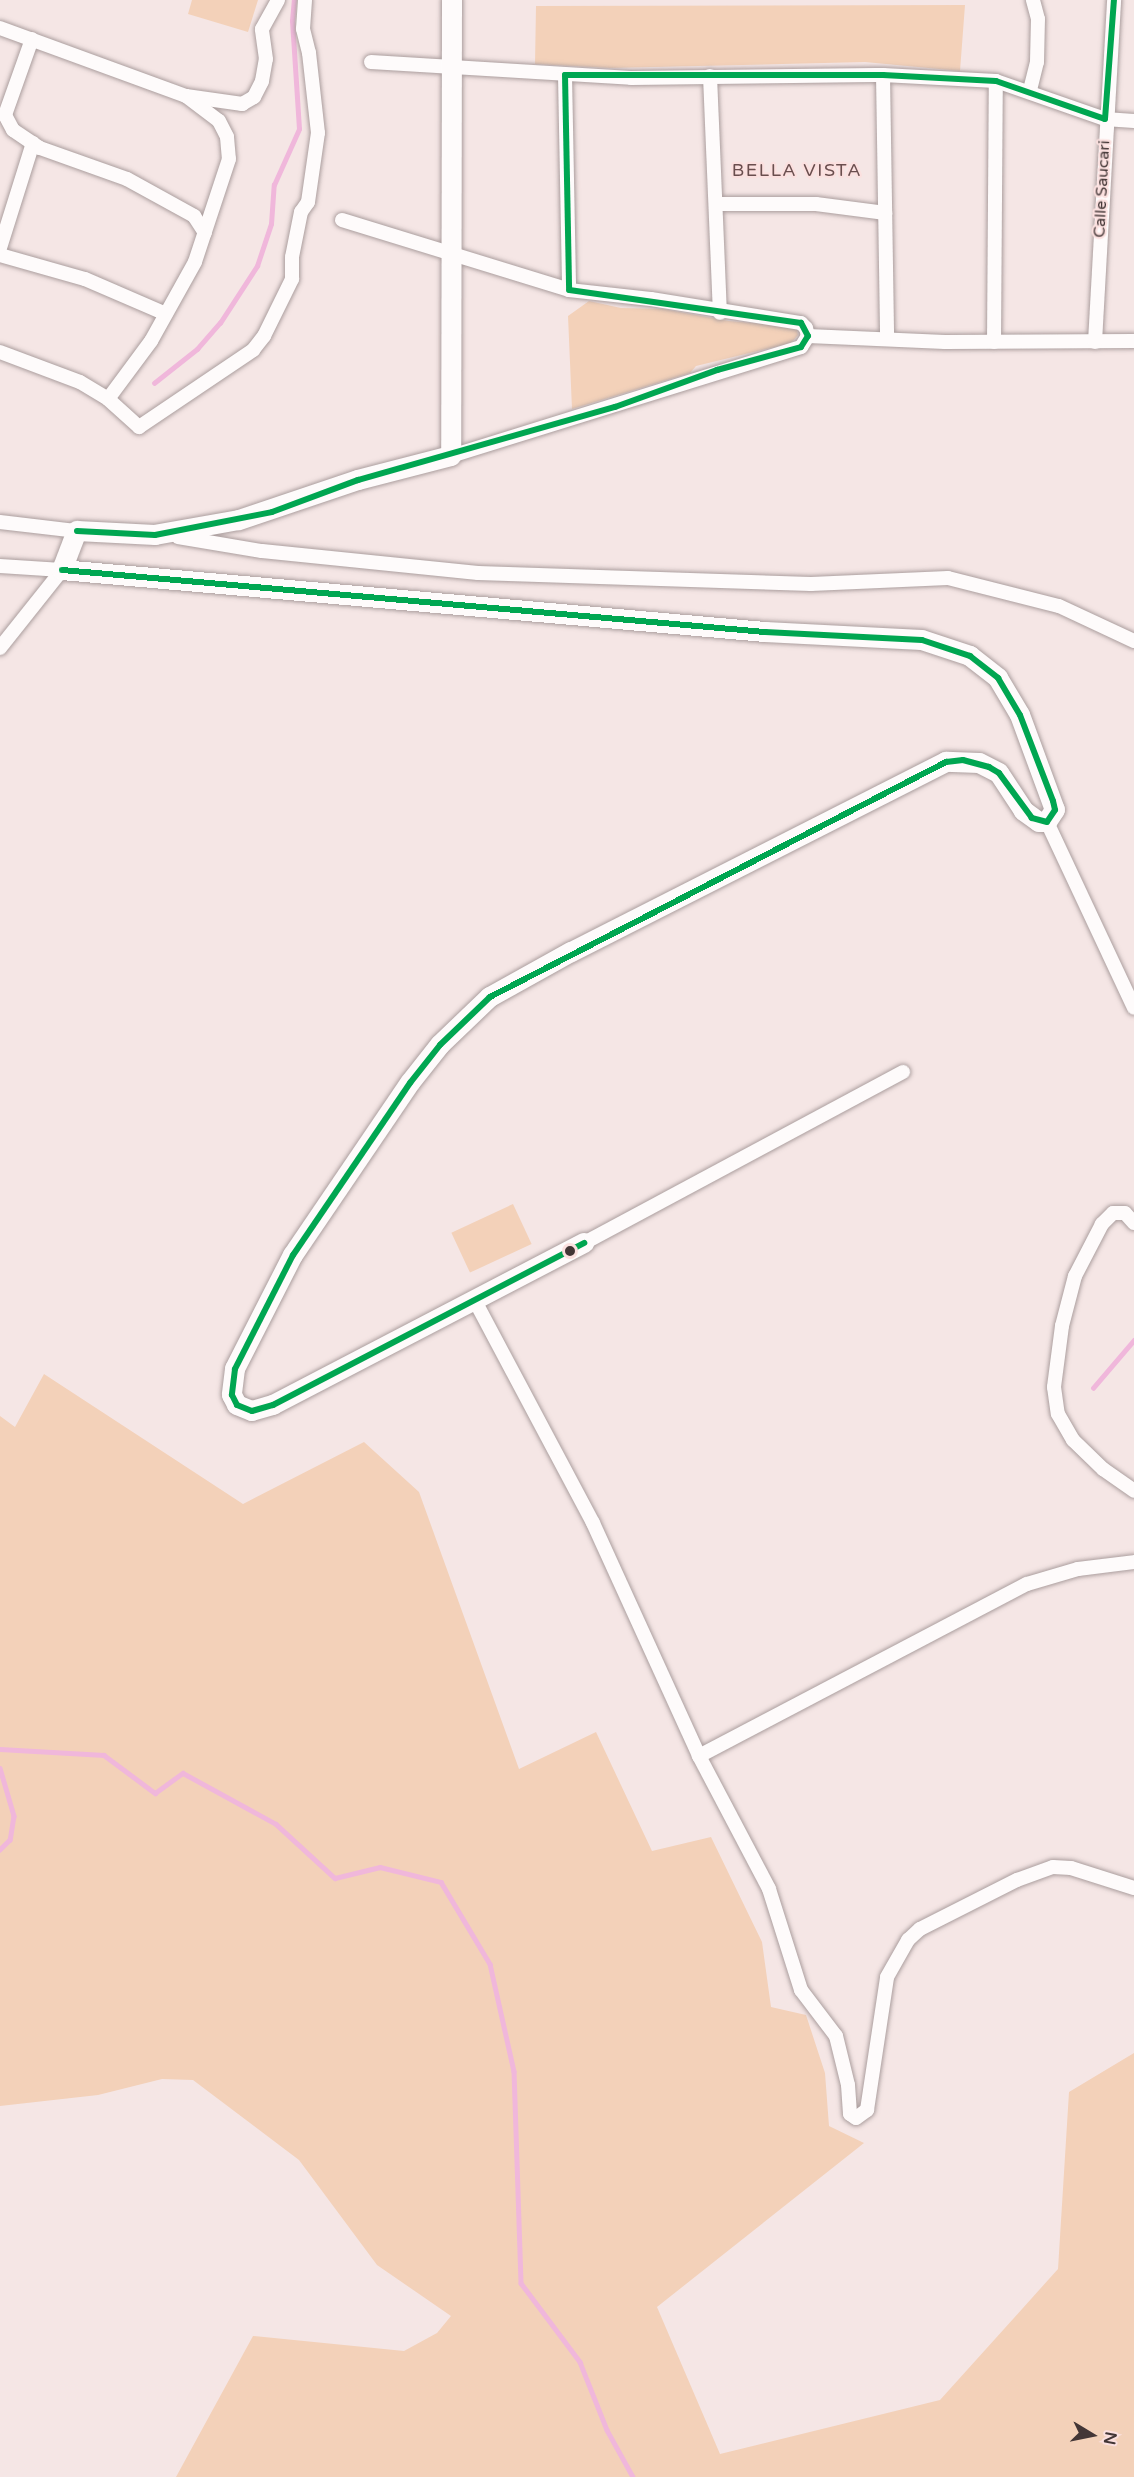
<!DOCTYPE html>
<style>
body{margin:0}
#map{position:relative;width:1134px;height:2477px;overflow:hidden;background:#f5e6e5;font-family:"Varela Round",sans-serif}
div>[style]{position:absolute}
.green>*{inset:0;background:#f3d1b9;transform-origin:0 0}
.stream>*{height:4.5px;margin:-2.25px;padding:0 2.25px;transform-origin:2.25px;border-radius:2.25px;background:#f0b7db}
.roads{filter:drop-shadow(0 0 2px #ab9e9e) drop-shadow(0 0 2px #ab9e9e)}
.street>*{height:14px;margin:-7px;padding:0 7px;transform-origin:7px;border-radius:7px;background:#fefbfb}
.secondary>*{height:20px;margin:-10px;padding:0 10px;transform-origin:10px;border-radius:10px;background:#fefbfb}
.bus-1>*{height:6px;margin:-3px;padding:0 3px;transform-origin:3px;border-radius:3px;background:#00a651}
.dots>*{width:16px;height:16px;translate:-50% -50%;box-sizing:border-box;border:3px solid #fbe0df;border-radius:50%}
span{translate:-50% -50%;white-space:nowrap;text-align:center;line-height:1.15;-webkit-text-stroke:4.5px #fbe0df;paint-order:stroke}
.street-label{font-size:16px;color:#433636}
.neighbourhood-label{font-size:18px;color:#6a4e4e;letter-spacing:1.5px}
.north{position:absolute;left:1062px;top:2405px;width:60px;height:60px;-webkit-text-stroke:4px #fbe0df;paint-order:stroke;rotate:100deg;font-size:16px;font-weight:700;line-height:24px;text-align:center;color:#433636}
.north::after{content:'';display:block;margin:auto;width:21px;height:27px;background:#433636;clip-path:polygon(50% 0,100% 100%,50% 72%,0 100%)}
</style>
<div id="map">
<div class="green">
<div style="clip-path:polygon(192px 0,258px 0,248px 32px,188px 14px)"></div>
<div style="clip-path:polygon(965px 5px,960px 71px,865px 62px,610px 68px,535px 64px,536px 6px)"></div>
<div style="clip-path:polygon(589px 301px,621px 308px,663px 309px,729px 321px,789px 326px,797px 330px,798px 335px,791px 343px,696px 366px,690px 373px,572px 409px,568px 316px)"></div>
<div style="left:513px;top:1204px;width:44px;height:68px;rotate:65deg"></div>
<div style="clip-path:polygon(44px 1374px,243px 1504px,364px 1442px,419px 1492px,519px 1769px,596px 1732px,652px 1851px,711px 1837px,762px 1942px,771px 2007px,806px 2015px,825px 2073px,829px 2126px,864px 2143px,657px 2307px,720px 2454px,940px 2400px,1058px 2269px,1069px 2092px,1134px 2053px,1134px 2477px,176px 2477px,253px 2336px,404px 2351px,437px 2333px,451px 2316px,377px 2265px,299px 2160px,193px 2080px,162px 2079px,98px 2095px,0 2106px,0 1416px,15px 1427px)"></div>
</div>
<div class="stream">
<div style="left:154px;top:383px;width:55px;rotate:-38.3deg"></div>
<div style="left:197px;top:349px;width:35px;rotate:-49deg"></div>
<div style="left:220px;top:323px;width:68px;rotate:-57deg"></div>
<div style="left:257px;top:266px;width:44px;rotate:-71.6deg"></div>
<div style="left:271px;top:224px;width:39px;rotate:-86deg"></div>
<div style="left:274px;top:185px;width:61px;rotate:-65.9deg"></div>
<div style="left:299px;top:129px;width:108px;rotate:-93.7deg"></div>
<div style="left:292px;top:21px;width:21px;rotate:-85deg"></div>
<div style="left:1093px;top:1388px;width:63px;rotate:-49.5deg"></div>
<div style="left:0;top:1749px;width:104px;rotate:3.3deg"></div>
<div style="left:104px;top:1755px;width:64px;rotate:36.7deg"></div>
<div style="left:155px;top:1793px;width:34px;rotate:-36deg"></div>
<div style="left:183px;top:1773px;width:106px;rotate:28.7deg"></div>
<div style="left:276px;top:1824px;width:80px;rotate:42.5deg"></div>
<div style="left:335px;top:1878px;width:46px;rotate:-13.7deg"></div>
<div style="left:380px;top:1867px;width:63px;rotate:13.8deg"></div>
<div style="left:441px;top:1882px;width:96px;rotate:59.1deg"></div>
<div style="left:490px;top:1964px;width:110px;rotate:77.4deg"></div>
<div style="left:514px;top:2071px;width:212px;rotate:88.1deg"></div>
<div style="left:521px;top:2283px;width:99px;rotate:53.2deg"></div>
<div style="left:580px;top:2362px;width:73px;rotate:68.3deg"></div>
<div style="left:607px;top:2430px;width:54px;rotate:61deg"></div>
<div style="left:0;top:1768px;width:50px;rotate:73.7deg"></div>
<div style="left:14px;top:1816px;width:24px;rotate:99deg"></div>
<div style="left:10px;top:1840px;width:14px;rotate:135deg"></div>
</div>
<div class="roads">
<div class="street">
<div style="left:0;top:28px;width:198px;rotate:20.1deg"></div>
<div style="left:186px;top:96px;width:57px;rotate:8.1deg"></div>
<div style="left:242px;top:104px;width:14px;rotate:-30deg"></div>
<div style="left:254px;top:97px;width:18px;rotate:-63deg"></div>
<div style="left:262px;top:81px;width:22px;rotate:-80deg"></div>
<div style="left:266px;top:59px;width:30px;rotate:-98deg"></div>
<div style="left:262px;top:29px;width:33px;rotate:-61deg"></div>
<div style="left:32px;top:39px;width:81px;rotate:109.6deg"></div>
<div style="left:5px;top:115px;width:17px;rotate:62deg"></div>
<div style="left:13px;top:130px;width:32px;rotate:34deg"></div>
<div style="left:40px;top:148px;width:92px;rotate:19.6deg"></div>
<div style="left:127px;top:179px;width:77px;rotate:28.9deg"></div>
<div style="left:194px;top:216px;width:20px;rotate:57deg"></div>
<div style="left:371px;top:62px;width:260px;rotate:3.5deg"></div>
<div style="left:631px;top:78px;width:252px;rotate:-0.7deg"></div>
<div style="left:883px;top:75px;width:113px;rotate:3deg"></div>
<div style="left:996px;top:81px;width:115px;rotate:19.2deg"></div>
<div style="left:1105px;top:119px;width:29px;rotate:4deg"></div>
<div style="left:565px;top:75px;width:215px;rotate:88.9deg"></div>
<div style="left:883px;top:75px;width:264px;rotate:89.1deg"></div>
<div style="left:710px;top:76px;width:237px;rotate:87.6deg"></div>
<div style="left:1030px;top:90px;width:29px;rotate:-76deg"></div>
<div style="left:1037px;top:62px;width:43px;rotate:-88.7deg"></div>
<div style="left:1038px;top:19px;width:20px;rotate:-105deg"></div>
<div style="left:186px;top:96px;width:41px;rotate:37.1deg"></div>
<div style="left:219px;top:121px;width:18px;rotate:63deg"></div>
<div style="left:227px;top:137px;width:22px;rotate:85deg"></div>
<div style="left:229px;top:159px;width:108px;rotate:108.3deg"></div>
<div style="left:195px;top:262px;width:90px;rotate:119.1deg"></div>
<div style="left:151px;top:341px;width:72px;rotate:126.6deg"></div>
<div style="left:108px;top:399px;width:42px;rotate:42.1deg"></div>
<div style="left:139px;top:427px;width:138px;rotate:-34deg"></div>
<div style="left:253px;top:350px;width:18px;rotate:-52deg"></div>
<div style="left:264px;top:336px;width:64px;rotate:-63.8deg"></div>
<div style="left:292px;top:279px;width:22px;rotate:-90deg"></div>
<div style="left:292px;top:257px;width:46px;rotate:-78.7deg"></div>
<div style="left:301px;top:212px;width:12px;rotate:-55deg"></div>
<div style="left:308px;top:202px;width:70px;rotate:-81.8deg"></div>
<div style="left:318px;top:133px;width:81px;rotate:-96.4deg"></div>
<div style="left:309px;top:53px;width:25px;rotate:-104deg"></div>
<div style="left:303px;top:29px;width:29px;rotate:-86deg"></div>
<div style="left:716px;top:204px;width:100px"></div>
<div style="left:816px;top:204px;width:70px;rotate:7.4deg"></div>
<div style="left:342px;top:220px;width:238px;rotate:17.1deg"></div>
<div style="left:569px;top:290px;width:82px;rotate:6.3deg"></div>
<div style="left:651px;top:299px;width:152px;rotate:9.1deg"></div>
<div style="left:801px;top:323px;width:7px;rotate:45deg"></div>
<div style="left:806px;top:328px;width:8px;rotate:76deg"></div>
<div style="left:808px;top:336px;width:13px;rotate:122deg"></div>
<div style="left:801px;top:347px;width:367px;rotate:162.7deg"></div>
<div style="left:0;top:248px;width:110px;rotate:-72.6deg"></div>
<div style="left:0;top:255px;width:88px;rotate:15.8deg"></div>
<div style="left:85px;top:279px;width:88px;rotate:23.4deg"></div>
<div style="left:808px;top:336px;width:137px;rotate:2.5deg"></div>
<div style="left:945px;top:342px;width:189px;rotate:-0.3deg"></div>
<div style="left:994px;top:342px;width:261px;rotate:-89.6deg"></div>
<div style="left:1095px;top:342px;width:343px;rotate:-86.8deg"></div>
<div style="left:0;top:352px;width:85px;rotate:20.6deg"></div>
<div style="left:80px;top:382px;width:33px;rotate:31deg"></div>
<div style="left:0;top:522px;width:78px;rotate:6.7deg"></div>
<div style="left:178px;top:537px;width:85px;rotate:9.5deg"></div>
<div style="left:262px;top:551px;width:217px;rotate:5.8deg"></div>
<div style="left:478px;top:573px;width:333px;rotate:1.9deg"></div>
<div style="left:811px;top:584px;width:137px;rotate:-2.5deg"></div>
<div style="left:948px;top:578px;width:114px;rotate:14.2deg"></div>
<div style="left:1059px;top:606px;width:83px;rotate:25deg"></div>
<div style="left:0;top:566px;width:62px;rotate:3.7deg"></div>
<div style="left:0;top:648px;width:100px;rotate:-51.5deg"></div>
<div style="left:1047px;top:822px;width:205px;rotate:64.9deg"></div>
<div style="left:1134px;top:1223px;width:13px;rotate:-132deg"></div>
<div style="left:1125px;top:1213px;width:12px;rotate:180deg"></div>
<div style="left:1113px;top:1213px;width:16px;rotate:135deg"></div>
<div style="left:1102px;top:1224px;width:59px;rotate:117.4deg"></div>
<div style="left:1075px;top:1276px;width:52px;rotate:104.6deg"></div>
<div style="left:1062px;top:1326px;width:62px;rotate:97.5deg"></div>
<div style="left:1054px;top:1387px;width:27px;rotate:82deg"></div>
<div style="left:1058px;top:1414px;width:30px;rotate:60deg"></div>
<div style="left:1073px;top:1440px;width:42px;rotate:44deg"></div>
<div style="left:1103px;top:1469px;width:38px;rotate:35deg"></div>
<div style="left:584px;top:1243px;width:362px;rotate:-28.2deg"></div>
<div style="left:475px;top:1301px;width:251px;rotate:62deg"></div>
<div style="left:593px;top:1523px;width:256px;rotate:65.5deg"></div>
<div style="left:699px;top:1756px;width:150px;rotate:62.2deg"></div>
<div style="left:769px;top:1889px;width:106px;rotate:72.4deg"></div>
<div style="left:801px;top:1990px;width:58px;rotate:52.7deg"></div>
<div style="left:836px;top:2036px;width:50px;rotate:76.2deg"></div>
<div style="left:848px;top:2085px;width:29px;rotate:86deg"></div>
<div style="left:850px;top:2114px;width:7px;rotate:34deg"></div>
<div style="left:856px;top:2118px;width:14px;rotate:-36deg"></div>
<div style="left:867px;top:2110px;width:134px;rotate:-81.4deg"></div>
<div style="left:887px;top:1977px;width:43px;rotate:-60.4deg"></div>
<div style="left:908px;top:1940px;width:16px;rotate:-43deg"></div>
<div style="left:920px;top:1929px;width:109px;rotate:-26.8deg"></div>
<div style="left:1017px;top:1880px;width:38px;rotate:-20deg"></div>
<div style="left:1053px;top:1867px;width:18px;rotate:3deg"></div>
<div style="left:1071px;top:1868px;width:66px;rotate:17.6deg"></div>
<div style="left:699px;top:1756px;width:370px;rotate:-27.7deg"></div>
<div style="left:1027px;top:1584px;width:53px;rotate:-16.4deg"></div>
<div style="left:1078px;top:1569px;width:56px;rotate:-7.1deg"></div>
</div>
<div class="secondary">
<div style="left:452px;top:0;width:456px;rotate:90.1deg"></div>
<div style="left:451px;top:456px;width:96px;rotate:165.5deg"></div>
<div style="left:358px;top:480px;width:126px;rotate:161.4deg"></div>
<div style="left:239px;top:520px;width:85px;rotate:169.9deg"></div>
<div style="left:155px;top:535px;width:78px;rotate:-177.1deg"></div>
<div style="left:77px;top:531px;width:42px;rotate:111deg"></div>
<div style="left:62px;top:570px;width:706px;rotate:5.04deg"></div>
<div style="left:765px;top:632px;width:157px;rotate:2.9deg"></div>
<div style="left:922px;top:640px;width:51px;rotate:18.4deg"></div>
<div style="left:970px;top:656px;width:36px;rotate:38deg"></div>
<div style="left:998px;top:678px;width:43px;rotate:59.3deg"></div>
<div style="left:1020px;top:715px;width:101px;rotate:69.8deg"></div>
<div style="left:1055px;top:810px;width:14px;rotate:124deg"></div>
<div style="left:1047px;top:822px;width:8px;rotate:180deg"></div>
<div style="left:1039px;top:822px;width:19px;rotate:-144deg"></div>
<div style="left:1024px;top:811px;width:45px;rotate:-123.3deg"></div>
<div style="left:999px;top:773px;width:22px;rotate:-153deg"></div>
<div style="left:979px;top:763px;width:33px;rotate:-178deg"></div>
<div style="left:946px;top:762px;width:420px;rotate:153.1deg"></div>
<div style="left:571px;top:952px;width:93px;rotate:150.9deg"></div>
<div style="left:490px;top:997px;width:69px;rotate:136.2deg"></div>
<div style="left:440px;top:1045px;width:48px;rotate:128.3deg"></div>
<div style="left:410px;top:1083px;width:208px;rotate:124.2deg"></div>
<div style="left:293px;top:1255px;width:128px;rotate:117deg"></div>
<div style="left:235px;top:1369px;width:26px;rotate:97deg"></div>
<div style="left:232px;top:1395px;width:11px;rotate:63deg"></div>
<div style="left:237px;top:1405px;width:16px;rotate:22deg"></div>
<div style="left:252px;top:1411px;width:22px;rotate:-16deg"></div>
<div style="left:273px;top:1405px;width:351px;rotate:-27.5deg"></div>
</div>
</div>
<div class="bus-1">
<div style="left:565px;top:75px;width:318px"></div>
<div style="left:883px;top:75px;width:113px;rotate:3deg"></div>
<div style="left:996px;top:81px;width:115px;rotate:19.2deg"></div>
<div style="left:565px;top:75px;width:215px;rotate:88.9deg"></div>
<div style="left:1105px;top:119px;width:119px;rotate:-85.7deg"></div>
<div style="left:77px;top:531px;width:78px;rotate:2.9deg"></div>
<div style="left:155px;top:535px;width:119px;rotate:-11.1deg"></div>
<div style="left:272px;top:512px;width:92px;rotate:-20.4deg"></div>
<div style="left:358px;top:480px;width:267px;rotate:-15.9deg"></div>
<div style="left:615px;top:407px;width:109px;rotate:-19.9deg"></div>
<div style="left:717px;top:370px;width:87px;rotate:-15.3deg"></div>
<div style="left:801px;top:347px;width:13px;rotate:-58deg"></div>
<div style="left:808px;top:336px;width:15px;rotate:-118deg"></div>
<div style="left:801px;top:323px;width:234px;rotate:-171.9deg"></div>
<div style="left:62px;top:570px;width:706px;rotate:5.04deg"></div>
<div style="left:765px;top:632px;width:157px;rotate:2.9deg"></div>
<div style="left:922px;top:640px;width:51px;rotate:18.4deg"></div>
<div style="left:970px;top:656px;width:36px;rotate:38deg"></div>
<div style="left:998px;top:678px;width:43px;rotate:59.3deg"></div>
<div style="left:1020px;top:715px;width:92px;rotate:69deg"></div>
<div style="left:1053px;top:801px;width:9px;rotate:77deg"></div>
<div style="left:1055px;top:810px;width:14px;rotate:124deg"></div>
<div style="left:1047px;top:822px;width:16px;rotate:-165deg"></div>
<div style="left:1032px;top:818px;width:56px;rotate:-126.3deg"></div>
<div style="left:999px;top:773px;width:12px;rotate:-149deg"></div>
<div style="left:989px;top:767px;width:27px;rotate:-165deg"></div>
<div style="left:963px;top:760px;width:17px;rotate:173deg"></div>
<div style="left:946px;top:762px;width:513px;rotate:152.74deg"></div>
<div style="left:490px;top:997px;width:69px;rotate:136.2deg"></div>
<div style="left:440px;top:1045px;width:48px;rotate:128.3deg"></div>
<div style="left:410px;top:1083px;width:208px;rotate:124.2deg"></div>
<div style="left:293px;top:1255px;width:128px;rotate:117deg"></div>
<div style="left:235px;top:1369px;width:26px;rotate:97deg"></div>
<div style="left:232px;top:1395px;width:11px;rotate:63deg"></div>
<div style="left:237px;top:1405px;width:16px;rotate:22deg"></div>
<div style="left:252px;top:1411px;width:22px;rotate:-16deg"></div>
<div style="left:273px;top:1405px;width:351px;rotate:-27.5deg"></div>
</div>
<div class="dots">
<div style="left:570px;top:1251px;background:#433636"></div>
</div>
<div class="street-label">
<span style="left:1102px;top:189px;rotate:-87deg">Calle Saucari</span>
</div>
<div class="neighbourhood-label">
<span style="left:797px;top:170px">BELLA VISTA</span>
</div>
<div class="north">N</div>
</div>
